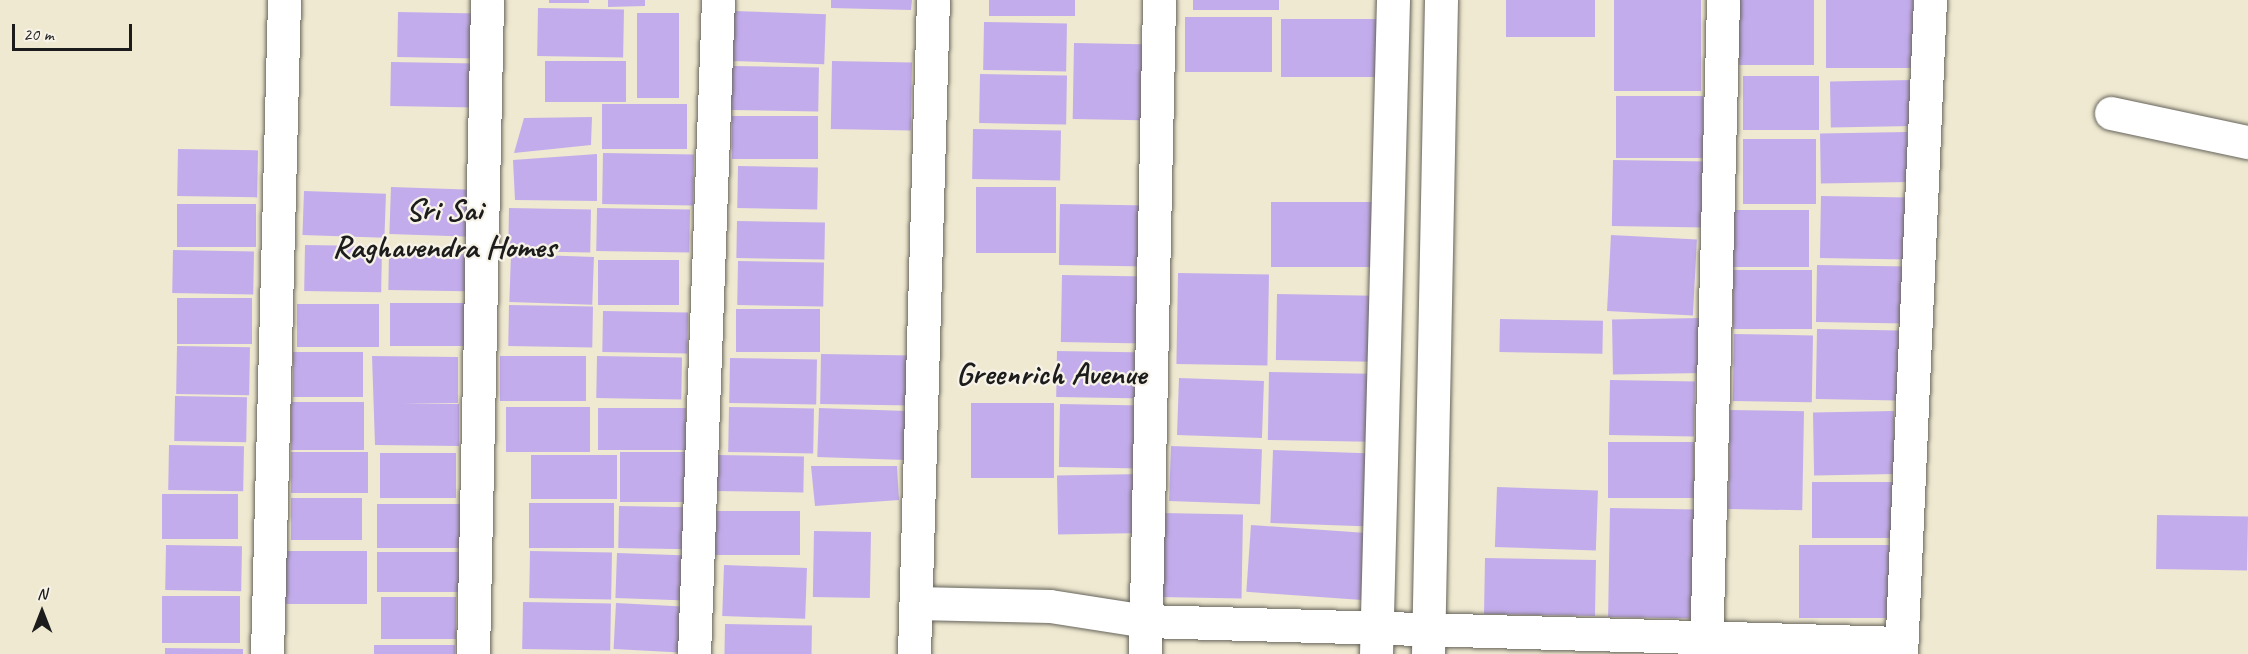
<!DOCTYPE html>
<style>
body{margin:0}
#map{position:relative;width:2248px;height:654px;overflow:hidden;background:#efe9d1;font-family:Caveat,sans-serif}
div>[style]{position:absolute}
.building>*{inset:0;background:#c3acec;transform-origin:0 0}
.roads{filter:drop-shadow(0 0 2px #66645b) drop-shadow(0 0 2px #66645b)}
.street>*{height:33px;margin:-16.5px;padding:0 16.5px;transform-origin:16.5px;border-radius:16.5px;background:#fff}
span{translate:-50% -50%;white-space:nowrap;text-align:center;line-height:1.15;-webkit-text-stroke:4.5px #f7f3e8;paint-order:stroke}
.neighbourhood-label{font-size:32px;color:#1c1c1c;font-weight:700}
.north{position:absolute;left:12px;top:582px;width:60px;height:60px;-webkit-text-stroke:4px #f7f3e8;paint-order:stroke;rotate:0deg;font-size:16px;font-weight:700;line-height:24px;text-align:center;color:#1c1c1c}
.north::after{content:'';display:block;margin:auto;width:21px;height:27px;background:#1c1c1c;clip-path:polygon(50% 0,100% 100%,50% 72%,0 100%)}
.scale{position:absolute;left:12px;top:24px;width:120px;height:27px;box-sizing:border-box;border:3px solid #1c1c1c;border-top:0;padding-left:8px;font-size:18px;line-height:21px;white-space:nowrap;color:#1c1c1c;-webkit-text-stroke:4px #f7f3e8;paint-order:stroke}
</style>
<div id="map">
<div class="building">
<div style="left:549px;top:0;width:40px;height:3px"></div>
<div style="clip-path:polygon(608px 0,645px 0,645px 6px,608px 7px)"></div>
<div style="clip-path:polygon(831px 0,912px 0,911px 10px,831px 8px)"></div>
<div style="left:989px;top:0;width:86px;height:16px"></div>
<div style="left:1193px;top:0;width:86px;height:10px"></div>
<div style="left:1506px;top:0;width:89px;height:37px"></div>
<div style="left:1614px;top:0;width:87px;height:91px"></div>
<div style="left:1739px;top:0;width:75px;height:65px"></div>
<div style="left:1826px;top:0;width:87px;height:68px"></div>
<div style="left:538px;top:8px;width:86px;height:48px;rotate:1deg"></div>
<div style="left:734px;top:11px;width:92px;height:50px;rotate:2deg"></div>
<div style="left:398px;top:12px;width:80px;height:45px;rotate:1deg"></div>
<div style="left:637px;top:13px;width:42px;height:85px"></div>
<div style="left:1185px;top:17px;width:87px;height:55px"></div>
<div style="left:1281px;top:19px;width:100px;height:58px"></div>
<div style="left:984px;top:22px;width:83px;height:48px;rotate:1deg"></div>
<div style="left:1074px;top:43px;width:81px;height:76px;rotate:1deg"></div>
<div style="left:545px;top:61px;width:81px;height:41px"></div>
<div style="left:832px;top:61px;width:80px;height:68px;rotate:1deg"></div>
<div style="left:391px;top:62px;width:85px;height:44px;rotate:1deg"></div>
<div style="left:732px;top:66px;width:87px;height:44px;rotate:1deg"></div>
<div style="left:980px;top:74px;width:87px;height:49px;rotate:1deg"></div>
<div style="left:1819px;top:76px;width:54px;height:76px;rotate:90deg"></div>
<div style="left:1912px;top:80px;width:46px;height:82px;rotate:89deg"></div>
<div style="left:1703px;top:96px;width:62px;height:87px;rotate:90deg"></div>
<div style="left:602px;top:104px;width:85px;height:45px"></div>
<div style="left:732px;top:116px;width:86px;height:43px"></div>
<div style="clip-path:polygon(592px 117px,591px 145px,514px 153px,524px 118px)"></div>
<div style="left:973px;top:129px;width:88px;height:50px;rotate:1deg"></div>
<div style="left:1907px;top:132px;width:50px;height:87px;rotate:89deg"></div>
<div style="left:1743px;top:139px;width:73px;height:65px"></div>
<div style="left:178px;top:149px;width:80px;height:47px;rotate:1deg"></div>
<div style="left:603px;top:153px;width:91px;height:51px;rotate:1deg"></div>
<div style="clip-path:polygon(597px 154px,597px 201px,515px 200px,513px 160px)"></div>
<div style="left:1613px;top:160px;width:93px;height:66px;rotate:1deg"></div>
<div style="left:738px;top:166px;width:80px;height:42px;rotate:1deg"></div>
<div style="left:391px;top:187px;width:82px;height:47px;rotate:2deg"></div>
<div style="left:1056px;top:187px;width:66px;height:80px;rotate:90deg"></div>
<div style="left:304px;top:191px;width:82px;height:44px;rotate:2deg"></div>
<div style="left:1821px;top:196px;width:87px;height:62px;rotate:1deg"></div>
<div style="left:1271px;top:202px;width:105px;height:65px"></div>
<div style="left:177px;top:204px;width:79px;height:43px"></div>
<div style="left:1060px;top:204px;width:88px;height:61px;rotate:1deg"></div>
<div style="left:509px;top:208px;width:82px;height:43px;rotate:1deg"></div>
<div style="left:597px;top:208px;width:93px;height:43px;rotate:1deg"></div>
<div style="left:1732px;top:210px;width:77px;height:57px"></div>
<div style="left:737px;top:221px;width:88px;height:37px;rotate:1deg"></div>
<div style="left:1611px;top:235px;width:86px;height:76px;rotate:3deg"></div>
<div style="left:305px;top:245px;width:77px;height:46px;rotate:1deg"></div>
<div style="left:173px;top:250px;width:81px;height:43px;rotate:1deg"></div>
<div style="left:389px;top:253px;width:77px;height:37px;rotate:1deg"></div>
<div style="left:511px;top:254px;width:83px;height:48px;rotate:2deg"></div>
<div style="left:598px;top:260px;width:81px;height:45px"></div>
<div style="left:738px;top:261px;width:86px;height:44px;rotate:1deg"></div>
<div style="left:1817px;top:265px;width:90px;height:57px;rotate:1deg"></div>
<div style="left:1733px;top:270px;width:79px;height:59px"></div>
<div style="left:1178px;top:273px;width:91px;height:91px;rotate:1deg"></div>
<div style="left:1062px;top:275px;width:84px;height:67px;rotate:1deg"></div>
<div style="left:1277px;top:294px;width:96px;height:66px;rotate:1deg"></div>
<div style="left:177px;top:298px;width:75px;height:46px"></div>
<div style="left:390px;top:303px;width:79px;height:43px"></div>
<div style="left:379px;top:304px;width:43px;height:82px;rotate:90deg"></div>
<div style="left:509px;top:305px;width:84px;height:41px;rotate:1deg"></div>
<div style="left:736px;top:309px;width:84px;height:43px"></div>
<div style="left:603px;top:311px;width:85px;height:41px;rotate:1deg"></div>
<div style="left:1702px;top:318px;width:55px;height:90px;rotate:89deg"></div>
<div style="left:1500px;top:319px;width:103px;height:33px;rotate:1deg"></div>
<div style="left:1817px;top:329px;width:82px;height:70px;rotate:1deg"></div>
<div style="left:1734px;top:334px;width:79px;height:67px;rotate:1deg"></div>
<div style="left:177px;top:346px;width:73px;height:48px;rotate:1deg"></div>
<div style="left:1057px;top:351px;width:90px;height:46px;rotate:1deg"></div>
<div style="left:293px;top:352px;width:70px;height:45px"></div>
<div style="left:821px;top:354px;width:90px;height:50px;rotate:1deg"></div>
<div style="clip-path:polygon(372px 356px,458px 357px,458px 403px,402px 403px,459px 404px,459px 446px,375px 445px)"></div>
<div style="left:500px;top:356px;width:86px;height:45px"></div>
<div style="left:597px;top:356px;width:85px;height:42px;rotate:1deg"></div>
<div style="left:730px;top:358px;width:87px;height:45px;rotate:1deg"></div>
<div style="left:1269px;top:372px;width:101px;height:68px;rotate:1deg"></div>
<div style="left:1179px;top:378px;width:85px;height:57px;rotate:2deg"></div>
<div style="left:1610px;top:380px;width:85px;height:55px;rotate:1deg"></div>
<div style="left:175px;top:396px;width:72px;height:45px;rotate:1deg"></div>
<div style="left:291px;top:402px;width:73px;height:48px"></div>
<div style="left:1054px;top:403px;width:75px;height:83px;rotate:90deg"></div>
<div style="left:1060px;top:404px;width:82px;height:63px;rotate:1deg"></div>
<div style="left:506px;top:407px;width:84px;height:45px"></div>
<div style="left:729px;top:407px;width:85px;height:45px;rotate:1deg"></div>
<div style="left:598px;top:408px;width:88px;height:42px"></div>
<div style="left:819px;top:408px;width:95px;height:49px;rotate:2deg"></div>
<div style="left:1730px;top:410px;width:74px;height:99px;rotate:1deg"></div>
<div style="left:1894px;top:411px;width:63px;height:81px;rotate:89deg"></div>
<div style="left:1608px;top:442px;width:86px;height:56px"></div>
<div style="left:169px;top:445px;width:75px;height:45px;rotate:1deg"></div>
<div style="left:1171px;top:446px;width:91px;height:55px;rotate:2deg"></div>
<div style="left:1273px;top:450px;width:100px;height:73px;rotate:2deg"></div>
<div style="left:291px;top:452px;width:77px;height:41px"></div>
<div style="left:620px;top:452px;width:73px;height:50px"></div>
<div style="left:380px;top:453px;width:76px;height:45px"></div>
<div style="left:531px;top:455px;width:86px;height:44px"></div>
<div style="left:717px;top:455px;width:87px;height:36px;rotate:1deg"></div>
<div style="clip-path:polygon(811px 466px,897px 466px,899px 500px,815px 506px)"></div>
<div style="left:1143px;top:474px;width:59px;height:86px;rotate:89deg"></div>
<div style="left:1899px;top:482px;width:56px;height:87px;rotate:90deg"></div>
<div style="left:1497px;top:487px;width:101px;height:60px;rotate:2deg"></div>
<div style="left:162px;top:494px;width:76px;height:45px"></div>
<div style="left:362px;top:498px;width:42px;height:71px;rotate:90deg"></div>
<div style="left:529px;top:503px;width:85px;height:45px"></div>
<div style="left:377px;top:504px;width:85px;height:44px"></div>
<div style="left:619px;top:506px;width:70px;height:42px;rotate:1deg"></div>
<div style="left:1610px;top:508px;width:87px;height:109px;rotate:1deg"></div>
<div style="left:715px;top:511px;width:85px;height:44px"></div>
<div style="left:1161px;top:513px;width:82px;height:84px;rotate:1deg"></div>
<div style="left:2157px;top:515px;width:91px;height:54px;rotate:1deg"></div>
<div style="left:1251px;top:525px;width:123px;height:67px;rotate:4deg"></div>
<div style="left:814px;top:531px;width:57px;height:66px;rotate:1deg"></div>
<div style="left:166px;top:545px;width:76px;height:45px;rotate:1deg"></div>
<div style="left:1799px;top:545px;width:90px;height:73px"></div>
<div style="left:367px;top:551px;width:53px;height:81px;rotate:90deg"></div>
<div style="left:530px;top:551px;width:82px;height:47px;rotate:1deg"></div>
<div style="left:377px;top:552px;width:82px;height:40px"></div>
<div style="left:617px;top:553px;width:71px;height:45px;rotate:2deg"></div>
<div style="left:1485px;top:558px;width:111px;height:56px;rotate:1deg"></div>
<div style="left:724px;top:565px;width:83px;height:51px;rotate:2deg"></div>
<div style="left:162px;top:596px;width:78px;height:47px"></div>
<div style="left:381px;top:597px;width:75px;height:42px"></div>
<div style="left:523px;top:602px;width:88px;height:47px;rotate:1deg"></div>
<div style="left:616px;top:603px;width:66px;height:46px;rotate:3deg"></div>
<div style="left:725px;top:624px;width:87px;height:30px;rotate:1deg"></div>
<div style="left:374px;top:645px;width:81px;height:9px"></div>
<div style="clip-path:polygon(165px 648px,243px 649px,243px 654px,165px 654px)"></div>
</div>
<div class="roads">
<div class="street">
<div style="left:2111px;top:113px;width:140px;rotate:12deg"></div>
<div style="left:916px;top:603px;width:134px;rotate:1.3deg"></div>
<div style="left:1050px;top:606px;width:97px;rotate:8.9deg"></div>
<div style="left:1146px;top:621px;width:755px;rotate:1.67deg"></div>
<div style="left:267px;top:654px;width:654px;rotate:-88.51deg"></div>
<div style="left:473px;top:654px;width:654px;rotate:-88.77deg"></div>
<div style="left:694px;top:654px;width:654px;rotate:-87.9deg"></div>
<div style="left:914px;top:654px;width:654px;rotate:-88.34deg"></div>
<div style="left:1145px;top:654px;width:654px;rotate:-88.77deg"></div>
<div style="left:1376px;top:654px;width:654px;rotate:-88.51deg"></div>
<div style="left:1428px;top:654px;width:654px;rotate:-88.86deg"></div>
<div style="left:1706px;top:654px;width:654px;rotate:-88.51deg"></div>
<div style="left:1901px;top:654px;width:655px;rotate:-87.46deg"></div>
</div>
</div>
<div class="neighbourhood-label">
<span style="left:444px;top:229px">Sri Sai<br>Raghavendra Homes</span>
<span style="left:1051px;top:374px">Greenrich Avenue</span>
</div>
<div class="north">N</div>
<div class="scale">20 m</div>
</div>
